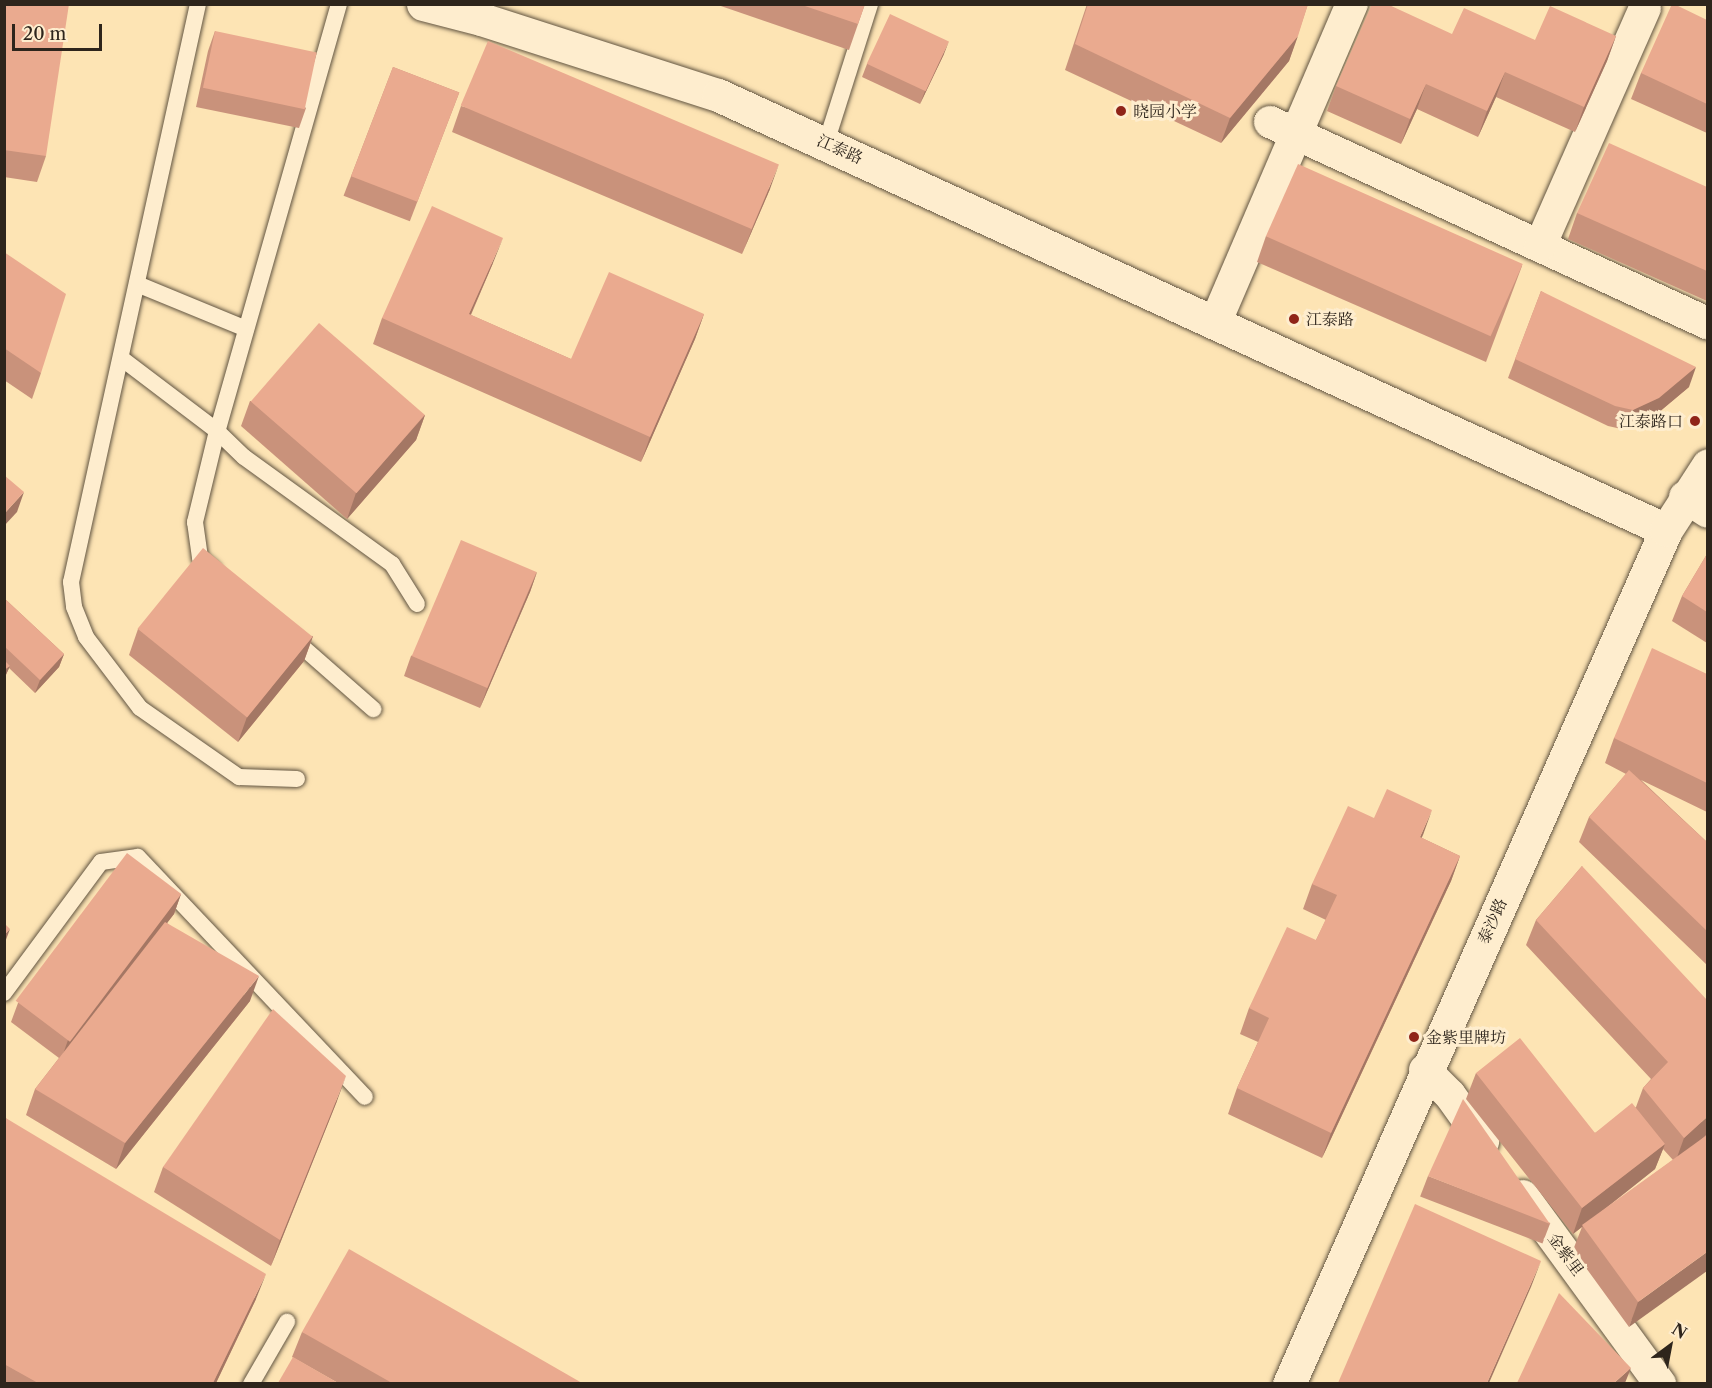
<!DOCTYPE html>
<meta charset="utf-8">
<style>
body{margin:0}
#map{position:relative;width:1712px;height:1388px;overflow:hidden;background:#fde4b4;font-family:"Libre Caslon Text","Noto Serif SC",serif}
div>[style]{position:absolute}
.roads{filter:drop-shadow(0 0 2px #625542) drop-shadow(0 0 2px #625542)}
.lane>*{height:16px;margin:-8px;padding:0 8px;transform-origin:8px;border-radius:8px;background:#feedce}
.street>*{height:32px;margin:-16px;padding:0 16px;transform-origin:16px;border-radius:16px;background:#feedce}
.secondary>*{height:33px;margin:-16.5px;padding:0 16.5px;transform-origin:16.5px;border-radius:16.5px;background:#feedce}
.wall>*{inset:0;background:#c9927b;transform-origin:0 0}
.shaded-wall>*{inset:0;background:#a47764}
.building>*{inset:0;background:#eaaa8f;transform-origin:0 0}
.dots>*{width:16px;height:16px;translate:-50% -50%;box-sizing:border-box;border:3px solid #feedce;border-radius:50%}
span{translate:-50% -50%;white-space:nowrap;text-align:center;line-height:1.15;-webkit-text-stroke:6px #feedce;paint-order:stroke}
.poi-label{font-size:16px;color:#2e251c}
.left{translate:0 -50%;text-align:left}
.right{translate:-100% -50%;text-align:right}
.street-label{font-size:16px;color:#2e251c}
.frame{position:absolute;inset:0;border:6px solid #2e251c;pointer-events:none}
.north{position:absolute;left:1640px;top:1316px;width:60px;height:60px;-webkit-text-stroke:4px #feedce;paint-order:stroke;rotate:32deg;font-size:16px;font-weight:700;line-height:24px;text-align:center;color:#2e251c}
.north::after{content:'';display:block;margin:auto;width:21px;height:27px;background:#2e251c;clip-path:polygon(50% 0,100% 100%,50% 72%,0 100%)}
.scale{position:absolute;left:12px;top:24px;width:90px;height:27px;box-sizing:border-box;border:3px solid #2e251c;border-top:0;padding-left:8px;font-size:18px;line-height:21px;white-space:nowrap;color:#2e251c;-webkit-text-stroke:4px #feedce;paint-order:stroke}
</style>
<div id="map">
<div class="roads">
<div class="lane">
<div style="left:198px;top:4px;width:592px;rotate:102.39deg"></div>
<div style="left:71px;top:582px;width:25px;rotate:83deg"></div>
<div style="left:74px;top:607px;width:32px;rotate:68deg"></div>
<div style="left:86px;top:637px;width:89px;rotate:52.7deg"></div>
<div style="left:140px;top:708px;width:121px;rotate:34.9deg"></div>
<div style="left:239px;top:777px;width:58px;rotate:2deg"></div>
<div style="left:339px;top:4px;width:444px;rotate:105.9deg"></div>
<div style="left:217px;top:431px;width:37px;rotate:44deg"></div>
<div style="left:244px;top:457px;width:183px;rotate:35.9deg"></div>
<div style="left:392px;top:564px;width:47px;rotate:58deg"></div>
<div style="left:826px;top:143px;width:146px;rotate:-72.4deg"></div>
<div style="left:137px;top:284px;width:118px;rotate:22.4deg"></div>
<div style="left:121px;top:358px;width:121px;rotate:37.2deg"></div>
<div style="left:217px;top:431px;width:94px;rotate:103.6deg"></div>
<div style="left:195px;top:522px;width:36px;rotate:82deg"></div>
<div style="left:200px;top:558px;width:18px;rotate:41deg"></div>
<div style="left:290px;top:636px;width:111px;rotate:41.3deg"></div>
<div style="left:4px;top:993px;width:163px;rotate:-53.5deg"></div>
<div style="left:101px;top:862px;width:37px;rotate:-8deg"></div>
<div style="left:138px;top:857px;width:330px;rotate:46.6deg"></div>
<div style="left:251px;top:1384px;width:72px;rotate:-59.9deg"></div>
</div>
<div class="street">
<div style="left:1270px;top:122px;width:482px;rotate:24.7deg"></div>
<div style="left:1540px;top:246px;width:260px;rotate:-66.2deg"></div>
<div style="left:1216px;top:321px;width:345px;rotate:-66.8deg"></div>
<div style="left:1685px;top:497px;width:27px;rotate:33deg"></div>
<div style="left:1425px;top:1070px;width:35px;rotate:45deg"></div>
<div style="left:1450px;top:1095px;width:57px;rotate:54.3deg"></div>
<div style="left:1523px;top:1196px;width:233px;rotate:53.9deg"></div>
</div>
<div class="secondary">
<div style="left:423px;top:4px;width:60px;rotate:14.5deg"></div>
<div style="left:481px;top:19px;width:249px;rotate:17.8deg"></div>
<div style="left:718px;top:95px;width:1043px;rotate:24.65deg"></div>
<div style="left:1289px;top:1384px;width:934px;rotate:-66.18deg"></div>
<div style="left:1666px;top:530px;width:77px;rotate:-57.1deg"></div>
</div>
</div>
<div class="wall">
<div style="clip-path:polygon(4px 4px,46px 156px,37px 182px,4px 177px)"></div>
<div style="clip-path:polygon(715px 4px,865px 4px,849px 50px)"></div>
<div style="clip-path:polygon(1087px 4px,1308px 4px,1289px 61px,1221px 143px,1065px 70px)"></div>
<div style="clip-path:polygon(1707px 20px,1707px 133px,1631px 99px,1641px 73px)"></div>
<div style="clip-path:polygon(215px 31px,306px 108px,299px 128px,196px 107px,208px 51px)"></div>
<div style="clip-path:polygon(1452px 34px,1535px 40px,1616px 36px,1607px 61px,1575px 132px,1496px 97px,1478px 137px,1417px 109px,1401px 144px,1327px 111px,1336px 86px)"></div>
<div style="clip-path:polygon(944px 54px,920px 104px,862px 77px,867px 64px)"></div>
<div style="left:393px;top:67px;width:71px;height:138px;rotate:21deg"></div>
<div style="clip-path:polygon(461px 106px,770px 189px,742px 254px,452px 132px)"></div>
<div style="clip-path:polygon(1707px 187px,1707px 301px,1568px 239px,1577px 213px)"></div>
<div style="clip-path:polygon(1266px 236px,1522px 266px,1486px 362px,1257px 262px)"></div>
<div style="clip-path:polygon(4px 252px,41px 373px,32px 399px,4px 380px)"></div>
<div style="clip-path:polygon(493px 263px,471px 315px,571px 359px,704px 314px,695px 339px,641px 462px,373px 344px,382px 318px)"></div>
<div style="clip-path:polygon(1541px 291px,1689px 387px,1652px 418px,1626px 430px,1608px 426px,1508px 378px)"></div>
<div style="clip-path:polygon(250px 401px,425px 415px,416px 440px,347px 519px,241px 426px)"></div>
<div style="clip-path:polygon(1707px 554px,1707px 643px,1672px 621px,1682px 596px)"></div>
<div style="clip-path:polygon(537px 572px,530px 592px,480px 708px,404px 676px,411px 656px)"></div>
<div style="clip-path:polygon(4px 598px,64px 654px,59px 667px,35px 693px,9px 668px,4px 679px)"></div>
<div style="clip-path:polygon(138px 629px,313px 636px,304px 661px,238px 742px,129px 655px)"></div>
<div style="clip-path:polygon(1707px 674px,1707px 812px,1641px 780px,1707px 842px,1707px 965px,1579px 842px,1589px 817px,1626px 774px,1605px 763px,1614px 738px)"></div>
<div style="clip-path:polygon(1374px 818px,1422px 838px,1460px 856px,1451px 881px,1322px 1158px,1228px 1114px,1237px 1088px,1258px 1042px,1240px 1034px,1249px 1008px,1316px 940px,1326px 920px,1303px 909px,1312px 884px)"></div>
<div style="clip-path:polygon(evenodd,1582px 866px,1707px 1134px,1629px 1327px,1573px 1250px,1582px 1227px,1573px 1234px,1466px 1099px,1476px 1073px,1595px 1133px,1636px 1107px,1643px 1088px,1651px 1079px,1526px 945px,1536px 920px,1582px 866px,1663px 1149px,1673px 1160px,1600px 1213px,1655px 1169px,1663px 1149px)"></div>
<div style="clip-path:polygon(181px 894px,174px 914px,167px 923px,250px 1001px,116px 1169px,26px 1115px,35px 1089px,59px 1058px,11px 1022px,18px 1003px)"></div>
<div style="clip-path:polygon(337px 1101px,271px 1266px,154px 1192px,163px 1167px)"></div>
<div style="clip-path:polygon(4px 1117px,256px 1299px,216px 1383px,4px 1383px)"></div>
<div style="left:1428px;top:1176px;width:131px;height:22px;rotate:21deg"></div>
<div style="clip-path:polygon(302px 1332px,582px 1383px,338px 1383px,292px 1357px)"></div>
</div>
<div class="shaded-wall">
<div style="clip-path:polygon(1298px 36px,1289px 61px,1221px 143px,1230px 118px)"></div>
<div style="clip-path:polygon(1616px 36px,1607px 61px,1575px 132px,1584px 107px)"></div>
<div style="clip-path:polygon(949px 41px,944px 54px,920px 104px,925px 91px)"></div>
<div style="clip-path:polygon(1505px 72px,1496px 97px,1478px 137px,1487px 111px)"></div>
<div style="clip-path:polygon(1426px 84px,1417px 109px,1401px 144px,1410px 119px)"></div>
<div style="clip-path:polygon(779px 164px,770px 189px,742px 254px,752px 229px)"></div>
<div style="clip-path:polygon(503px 238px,493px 263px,460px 339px,469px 314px)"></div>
<div style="clip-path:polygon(704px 314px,695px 339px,641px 462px,650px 437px)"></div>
<div style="clip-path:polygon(1696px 367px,1689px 387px,1652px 418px,1626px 430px,1633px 410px)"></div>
<div style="clip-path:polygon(425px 415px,416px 440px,347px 519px,356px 493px)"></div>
<div style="clip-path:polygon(24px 492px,17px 512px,4px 526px,4px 514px)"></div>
<div style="clip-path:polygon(537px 572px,530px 592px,480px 708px,487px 689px)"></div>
<div style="clip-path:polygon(313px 636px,304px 661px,238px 742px,247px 717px)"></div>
<div style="clip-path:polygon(64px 654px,59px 667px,35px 693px,40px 680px)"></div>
<div style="clip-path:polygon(10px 666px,4px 679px,4px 670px)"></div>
<div style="clip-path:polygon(1432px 810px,1423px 835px,1410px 862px,1420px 837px)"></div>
<div style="clip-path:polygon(1460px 856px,1451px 881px,1322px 1158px,1331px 1133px)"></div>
<div style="clip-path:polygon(181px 894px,174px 914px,61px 1060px,68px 1040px)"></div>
<div style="clip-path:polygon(10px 929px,4px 945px,4px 935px)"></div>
<div style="clip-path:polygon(259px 976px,250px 1001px,116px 1169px,125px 1143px)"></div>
<div style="clip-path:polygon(346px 1076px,337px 1101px,271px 1266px,280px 1240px)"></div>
<div style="clip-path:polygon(1707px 1117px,1707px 1134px,1675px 1163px,1684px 1138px)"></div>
<div style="clip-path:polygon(1665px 1144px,1655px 1169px,1573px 1234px,1582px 1208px)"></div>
<div style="clip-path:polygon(1707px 1252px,1707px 1271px,1629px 1327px,1638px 1302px)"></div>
<div style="clip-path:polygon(1541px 1261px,1531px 1287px,1489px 1383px,1487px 1383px)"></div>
<div style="clip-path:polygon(266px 1274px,256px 1299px,216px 1383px,213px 1383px)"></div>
<div style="clip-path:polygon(1631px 1368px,1625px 1383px,1614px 1383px)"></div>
</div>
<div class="building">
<div style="clip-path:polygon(4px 4px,69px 4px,46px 156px,4px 150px)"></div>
<div style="clip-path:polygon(799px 4px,865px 4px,858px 24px)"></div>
<div style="clip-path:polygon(1088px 4px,1308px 4px,1298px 36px,1230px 118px,1075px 44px)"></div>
<div style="clip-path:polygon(1372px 4px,1387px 4px,1452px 34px,1464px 8px,1535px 40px,1550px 6px,1616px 36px,1584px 107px,1505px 72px,1487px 111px,1426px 84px,1410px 119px,1336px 86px)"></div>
<div style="clip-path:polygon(1672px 4px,1674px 4px,1707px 20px,1707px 104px,1641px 73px)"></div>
<div style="left:890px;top:14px;width:65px;height:55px;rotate:25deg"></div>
<div style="left:215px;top:31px;width:104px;height:58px;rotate:12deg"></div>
<div style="left:488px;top:41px;width:316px;height:70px;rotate:23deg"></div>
<div style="left:393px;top:67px;width:71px;height:117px;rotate:21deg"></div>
<div style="clip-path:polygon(1609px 143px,1707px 187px,1707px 271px,1577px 213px)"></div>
<div style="left:1298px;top:164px;width:246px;height:79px;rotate:24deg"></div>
<div style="clip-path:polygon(432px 206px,503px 238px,469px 314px,571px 359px,609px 272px,704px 314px,650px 437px,382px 318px)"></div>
<div style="clip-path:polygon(4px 252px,66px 294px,41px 373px,4px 348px)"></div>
<div style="clip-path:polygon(1541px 291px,1696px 367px,1659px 398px,1633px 410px,1615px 406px,1515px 359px)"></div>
<div style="left:319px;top:323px;width:140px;height:104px;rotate:41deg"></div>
<div style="clip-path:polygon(4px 475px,24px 492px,4px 514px)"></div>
<div style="left:461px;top:540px;width:82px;height:126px;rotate:23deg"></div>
<div style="left:203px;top:548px;width:141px;height:104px;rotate:39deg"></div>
<div style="clip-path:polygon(1707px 554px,1707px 612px,1682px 596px)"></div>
<div style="clip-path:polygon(4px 598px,64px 654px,40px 680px,4px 646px)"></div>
<div style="clip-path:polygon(1652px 648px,1707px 674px,1707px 783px,1614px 738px)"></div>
<div style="clip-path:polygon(4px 660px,10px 666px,4px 670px)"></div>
<div style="clip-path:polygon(1629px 770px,1707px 842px,1707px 931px,1589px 817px)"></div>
<div style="clip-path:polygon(1387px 789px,1432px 810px,1420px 837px,1460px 856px,1331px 1133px,1237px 1088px,1269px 1018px,1249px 1008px,1287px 927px,1316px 940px,1337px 895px,1312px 884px,1348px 806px,1374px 818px)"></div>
<div style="left:127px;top:853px;width:68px;height:185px;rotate:37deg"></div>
<div style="clip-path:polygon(1582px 866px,1707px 1000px,1707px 1117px,1684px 1138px,1643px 1088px,1668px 1062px,1536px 920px)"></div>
<div style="clip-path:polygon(165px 922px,259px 976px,125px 1143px,35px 1089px)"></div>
<div style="clip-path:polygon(4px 923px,10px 929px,4px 935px)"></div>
<div style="clip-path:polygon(273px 1009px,346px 1076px,280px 1240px,163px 1167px)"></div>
<div style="clip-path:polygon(1520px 1038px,1595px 1133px,1632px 1103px,1665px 1144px,1582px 1208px,1476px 1073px)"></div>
<div style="clip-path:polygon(1463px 1099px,1550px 1224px,1428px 1176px)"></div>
<div style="clip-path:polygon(4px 1117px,266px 1274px,213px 1383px,38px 1383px,4px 1364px)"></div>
<div style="clip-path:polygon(1707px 1135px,1707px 1252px,1638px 1302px,1582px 1225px)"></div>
<div style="clip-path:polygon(1415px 1204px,1541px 1261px,1487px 1383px,1338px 1383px)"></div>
<div style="clip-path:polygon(349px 1249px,582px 1383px,392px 1383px,302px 1332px)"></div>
<div style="clip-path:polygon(1559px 1293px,1631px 1368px,1614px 1383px,1517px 1383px)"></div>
<div style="clip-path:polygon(293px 1357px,338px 1383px,278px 1383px)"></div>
</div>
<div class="dots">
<div style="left:1121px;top:111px;background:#8f2418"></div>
<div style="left:1294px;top:319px;background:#8f2418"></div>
<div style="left:1695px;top:421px;background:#8f2418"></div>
<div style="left:1414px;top:1037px;background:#8f2418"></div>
</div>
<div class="poi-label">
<span class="left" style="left:1133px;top:111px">晓园小学</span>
<span class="left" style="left:1306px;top:319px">江泰路</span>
<span class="right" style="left:1683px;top:421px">江泰路口</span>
<span class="left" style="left:1426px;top:1037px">金紫里牌坊</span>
</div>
<div class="street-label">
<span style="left:840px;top:149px;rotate:24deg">江泰路</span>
<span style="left:1492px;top:921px;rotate:-66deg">泰沙路</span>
<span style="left:1566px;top:1254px;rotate:54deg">金紫里</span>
</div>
<div class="frame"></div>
<div class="north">N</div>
<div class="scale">20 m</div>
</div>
